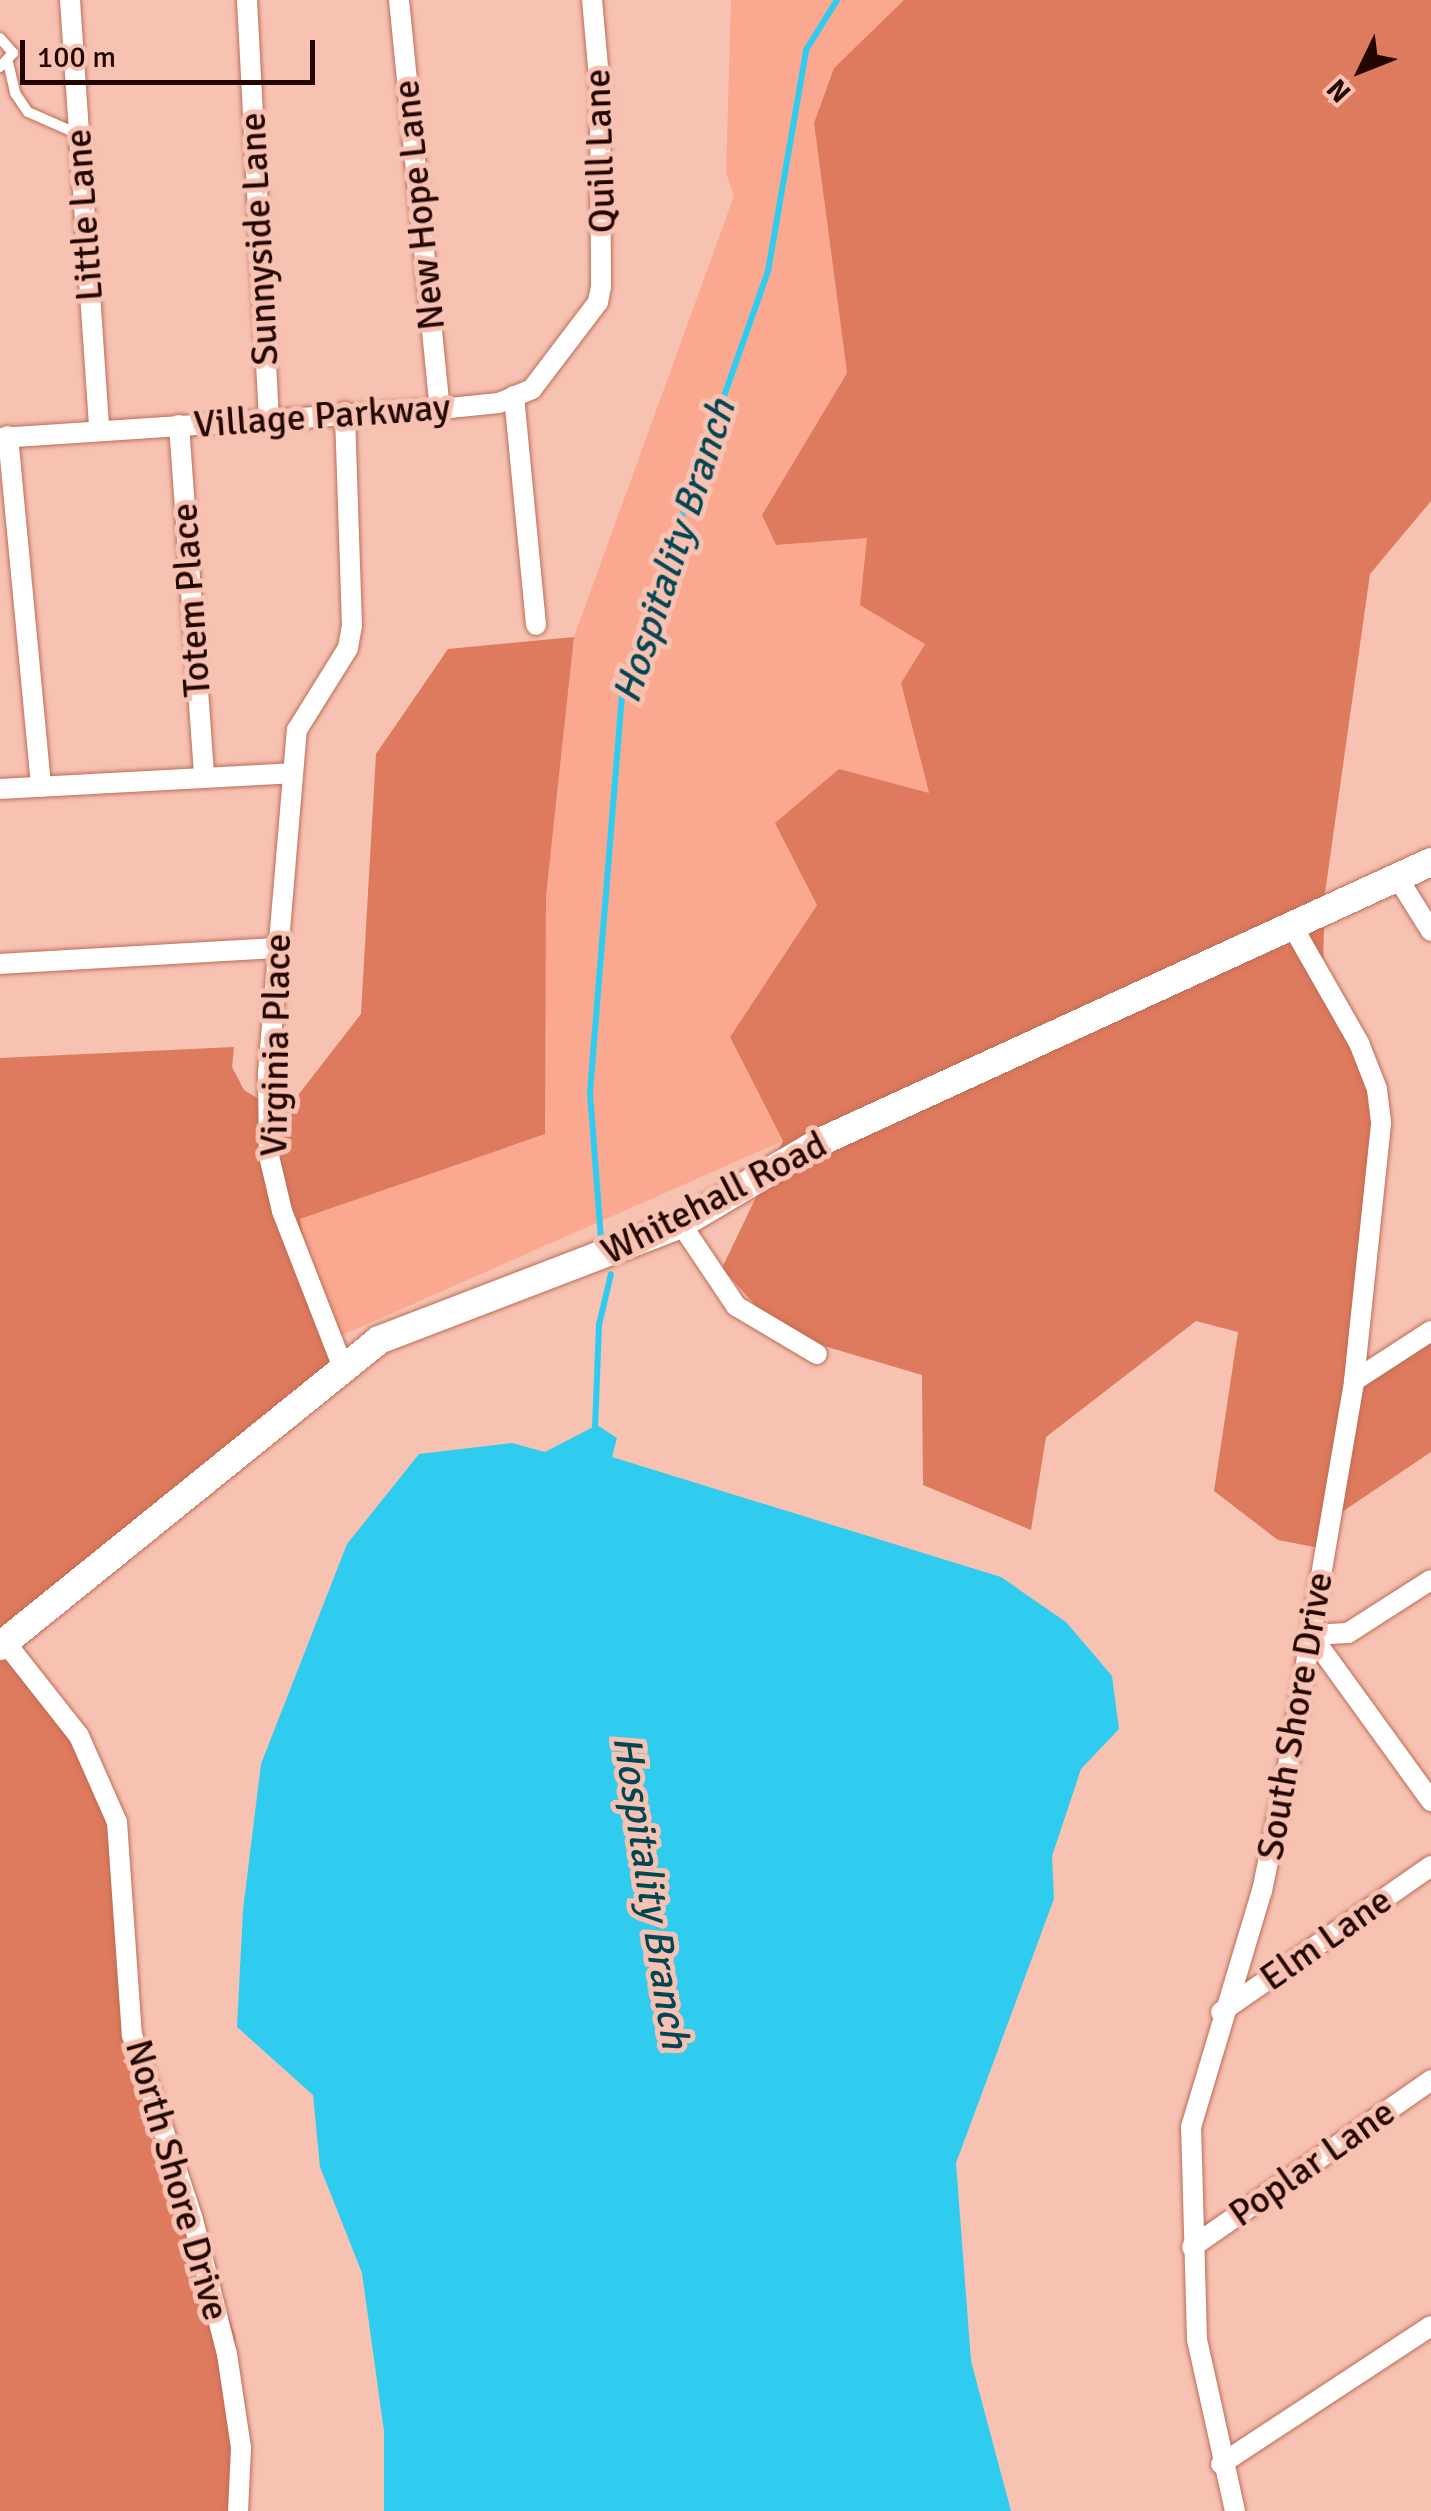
<!DOCTYPE html>
<style>
body{margin:0}
#map{position:relative;width:1431px;height:2511px;overflow:hidden;background:#f7c2b2;font-family:Signika,sans-serif}
div>[style]{position:absolute}
.green>*{inset:0;background:#faa890}
.forest>*{inset:0;background:#de7a5d}
.water>*{inset:0;background:#2fccef}
.stream>*{height:6px;margin:-3px;padding:0 3px;transform-origin:3px;border-radius:3px;background:#2fccef}
.roads{filter:drop-shadow(0 0 2px #be6d55) drop-shadow(0 0 2px #be6d55)}
.lane>*{height:10px;margin:-5px;padding:0 5px;transform-origin:5px;border-radius:5px;background:#fff}
.street>*{height:20px;margin:-10px;padding:0 10px;transform-origin:10px;border-radius:10px;background:#fff}
.secondary>*{height:28px;margin:-14px;padding:0 14px;transform-origin:14px;border-radius:14px;background:#fff}
span{translate:-50% -50%;white-space:nowrap;text-align:center;line-height:1.15;-webkit-text-stroke:10px #f7c2b2;paint-order:stroke}
.street-label{font-size:38px;color:#230601}
.water-label{font-size:40px;color:#024654;font-style:italic}
.north{position:absolute;left:1311px;top:20px;width:100px;height:100px;-webkit-text-stroke:8px #f7c2b2;paint-order:stroke;rotate:227deg;font-size:28px;font-weight:700;line-height:40px;text-align:center;color:#230601}
.north::after{content:'';display:block;margin:auto;width:35px;height:45px;background:#230601;clip-path:polygon(50% 0,100% 100%,50% 72%,0 100%)}
.scale{position:absolute;left:20px;top:40px;width:295px;height:45px;box-sizing:border-box;border:5px solid #230601;border-top:0;padding-left:12px;font-size:30px;line-height:35px;white-space:nowrap;color:#230601;-webkit-text-stroke:8px #f7c2b2;paint-order:stroke}
</style>
<div id="map">
<div class="green">
<div style="clip-path:polygon(731px 0,904px 0,834px 68px,814px 123px,847px 373px,762px 515px,776px 545px,868px 537px,925px 643px,901px 683px,929px 794px,817px 905px,730px 1037px,783px 1141px,322px 1344px,300px 1219px,544px 1134px,546px 896px,574px 637px,734px 196px,726px 173px)"></div>
</div>
<div class="forest">
<div style="clip-path:polygon(904px 0,1431px 0,1431px 501px,1370px 574px,1325px 893px,1323px 967px,1381px 1125px,1356px 1385px,1431px 1334px,1431px 1452px,1336px 1516px,1330px 1550px,1278px 1540px,1214px 1491px,1238px 1332px,1196px 1321px,1046px 1437px,1031px 1530px,923px 1485px,922px 1375px,780px 1333px,722px 1268px,783px 1141px,730px 1037px,817px 905px,775px 823px,839px 769px,929px 793px,901px 683px,925px 644px,860px 605px,867px 538px,776px 545px,762px 515px,847px 373px,814px 123px,834px 68px)"></div>
<div style="clip-path:polygon(574px 637px,546px 896px,545px 1134px,300px 1219px,322px 1344px,341px 1379px,12px 1655px,125px 1818px,133px 2032px,235px 2336px,244px 2511px,0 2511px,0 1058px,234px 1047px,232px 1067px,244px 1090px,264px 1102px,292px 1103px,361px 1014px,376px 754px,448px 649px)"></div>
</div>
<div class="water">
<div style="clip-path:polygon(597px 1425px,617px 1438px,612px 1457px,1001px 1577px,1066px 1622px,1112px 1676px,1119px 1729px,1081px 1769px,1052px 1856px,1054px 1899px,956px 2163px,971px 2361px,1011px 2511px,384px 2511px,384px 2431px,362px 2273px,320px 2167px,313px 2095px,237px 2027px,243px 1910px,261px 1764px,347px 1544px,419px 1454px,512px 1443px,545px 1452px)"></div>
</div>
<div class="stream">
<div style="left:601px;top:1239px;width:147px;rotate:-94.3deg"></div>
<div style="left:590px;top:1092px;width:410px;rotate:-85.4deg"></div>
<div style="left:623px;top:683px;width:437px;rotate:-70.6deg"></div>
<div style="left:768px;top:271px;width:224px;rotate:-80.2deg"></div>
<div style="left:806px;top:50px;width:59px;rotate:-58.2deg"></div>
<div style="left:595px;top:1429px;width:104px;rotate:-87.8deg"></div>
<div style="left:599px;top:1325px;width:52px;rotate:-76.8deg"></div>
</div>
<div class="roads">
<div class="lane">
<div style="left:0;top:38px;width:20px;rotate:49deg"></div>
<div style="left:13px;top:53px;width:19px;rotate:133deg"></div>
<div style="left:8px;top:62px;width:32px;rotate:77deg"></div>
<div style="left:15px;top:93px;width:23px;rotate:56deg"></div>
<div style="left:28px;top:112px;width:55px;rotate:23.7deg"></div>
</div>
<div class="street">
<div style="left:70px;top:0;width:431px;rotate:86.1deg"></div>
<div style="left:247px;top:0;width:420px;rotate:87deg"></div>
<div style="left:399px;top:0;width:411px;rotate:84.3deg"></div>
<div style="left:514px;top:396px;width:230px;rotate:84.5deg"></div>
<div style="left:179px;top:425px;width:351px;rotate:85.9deg"></div>
<div style="left:8px;top:436px;width:352px;rotate:84.6deg"></div>
<div style="left:0;top:438px;width:441px;rotate:-3.8deg"></div>
<div style="left:440px;top:409px;width:59px;rotate:-5.8deg"></div>
<div style="left:499px;top:403px;width:36px;rotate:-23deg"></div>
<div style="left:532px;top:389px;width:109px;rotate:-52.8deg"></div>
<div style="left:598px;top:302px;width:16px;rotate:-79deg"></div>
<div style="left:601px;top:286px;width:197px;rotate:-90.3deg"></div>
<div style="left:600px;top:89px;width:89px;rotate:-95.1deg"></div>
<div style="left:0;top:789px;width:291px;rotate:-3.1deg"></div>
<div style="left:1399px;top:880px;width:60px;rotate:57.9deg"></div>
<div style="left:0;top:964px;width:275px;rotate:-3.3deg"></div>
<div style="left:681px;top:1224px;width:99px;rotate:56.1deg"></div>
<div style="left:736px;top:1306px;width:94px;rotate:30.7deg"></div>
<div style="left:342px;top:1365px;width:165px;rotate:-111.3deg"></div>
<div style="left:282px;top:1211px;width:57px;rotate:-103.3deg"></div>
<div style="left:269px;top:1156px;width:83px;rotate:-90.7deg"></div>
<div style="left:268px;top:1073px;width:344px;rotate:-85.2deg"></div>
<div style="left:297px;top:730px;width:97px;rotate:-58.1deg"></div>
<div style="left:348px;top:648px;width:22px;rotate:-80deg"></div>
<div style="left:352px;top:626px;width:214px;rotate:-91.9deg"></div>
<div style="left:1354px;top:1381px;width:92px;rotate:-33deg"></div>
<div style="left:1311px;top:1635px;width:205px;rotate:54.1deg"></div>
<div style="left:1311px;top:1635px;width:37px;rotate:-3deg"></div>
<div style="left:1348px;top:1633px;width:98px;rotate:-32.6deg"></div>
<div style="left:5px;top:1642px;width:120px;rotate:51.8deg"></div>
<div style="left:79px;top:1736px;width:94px;rotate:66.2deg"></div>
<div style="left:117px;top:1822px;width:214px;rotate:86deg"></div>
<div style="left:132px;top:2035px;width:191px;rotate:71.7deg"></div>
<div style="left:192px;top:2216px;width:142px;rotate:75.8deg"></div>
<div style="left:227px;top:2354px;width:95px;rotate:81.5deg"></div>
<div style="left:241px;top:2448px;width:63px;rotate:92.7deg"></div>
<div style="left:1221px;top:2012px;width:256px;rotate:-34.8deg"></div>
<div style="left:1192px;top:2247px;width:292px;rotate:-34.9deg"></div>
<div style="left:1221px;top:2464px;width:251px;rotate:-33.3deg"></div>
<div style="left:1235px;top:2511px;width:176px;rotate:-102.5deg"></div>
<div style="left:1197px;top:2339px;width:212px;rotate:-91.6deg"></div>
<div style="left:1191px;top:2127px;width:246px;rotate:-73.3deg"></div>
<div style="left:1262px;top:1891px;width:143px;rotate:-78.3deg"></div>
<div style="left:1291px;top:1751px;width:375px;rotate:-80.3deg"></div>
<div style="left:1354px;top:1381px;width:260px;rotate:-84deg"></div>
<div style="left:1381px;top:1122px;width:33px;rotate:-97deg"></div>
<div style="left:1377px;top:1089px;width:49px;rotate:-111.4deg"></div>
<div style="left:1359px;top:1043px;width:131px;rotate:-119.7deg"></div>
</div>
<div class="secondary">
<div style="left:0;top:1646px;width:487px;rotate:-38.9deg"></div>
<div style="left:379px;top:1340px;width:324px;rotate:-21deg"></div>
<div style="left:681px;top:1224px;width:159px;rotate:-30.6deg"></div>
<div style="left:818px;top:1143px;width:674px;rotate:-24.63deg"></div>
</div>
</div>
<div class="street-label">
<span style="left:600px;top:151px;rotate:-92deg">Quill Lane</span>
<span style="left:419px;top:205px;rotate:-96deg">New Hope Lane</span>
<span style="left:84px;top:215px;rotate:-94deg">Little Lane</span>
<span style="left:259px;top:239px;rotate:-93deg">Sunnyside Lane</span>
<span style="left:322px;top:416px;rotate:-4deg">Village Parkway</span>
<span style="left:191px;top:600px;rotate:-94deg">Totem Place</span>
<span style="left:276px;top:1045px;rotate:-89deg">Virginia Place</span>
<span style="left:714px;top:1198px;rotate:-27deg">Whitehall Road</span>
<span style="left:1295px;top:1716px;rotate:-80deg">South Shore Drive</span>
<span style="left:1326px;top:1939px;rotate:-35deg">Elm Lane</span>
<span style="left:1312px;top:2163px;rotate:-35deg">Poplar Lane</span>
<span style="left:177px;top:2180px;rotate:74deg">North Shore Drive</span>
</div>
<div class="water-label">
<span style="left:674px;top:551px;rotate:-72deg">Hospitality Branch</span>
<span style="left:651px;top:1892px;rotate:81deg">Hospitality Branch</span>
</div>
<div class="north">N</div>
<div class="scale">100 m</div>
</div>
